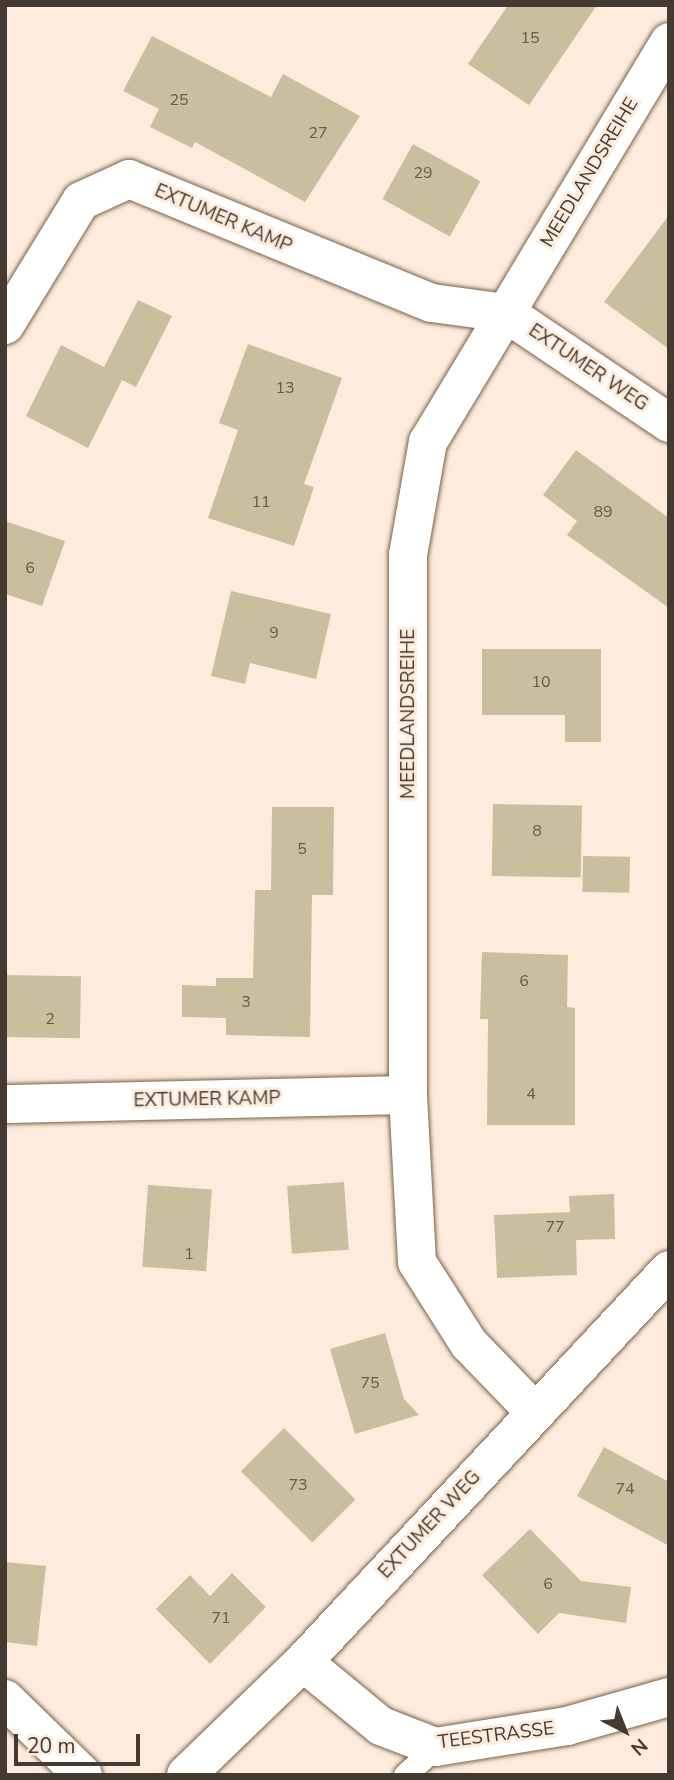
<!DOCTYPE html>
<style>
body{margin:0}
#map{position:relative;width:674px;height:1780px;overflow:hidden;background:#fdecdd;font-family:"Nunito Sans",sans-serif}
div>[style]{position:absolute}
.building>*{inset:0;background:#c9bf9e;transform-origin:0 0}
.roads{filter:drop-shadow(0 0 2px #79614a) drop-shadow(0 0 2px #79614a)}
.service>*{height:23px;margin:-11.5px;padding:0 11.5px;transform-origin:11.5px;border-radius:11.5px;background:#fff}
.minor>*{height:38px;margin:-19px;padding:0 19px;transform-origin:19px;border-radius:19px;background:#fff}
span{translate:-50% -50%;white-space:nowrap;text-align:center;line-height:1.15;-webkit-text-stroke:6px #fdecdd;paint-order:stroke}
.number-label{font-size:16px;color:#665b4c}
.number-label span{-webkit-text-stroke-width:0}
.street-label{font-size:19px;color:#453a30}
.frame{position:absolute;inset:0;border:7px solid #453a30;pointer-events:none}
.north{position:absolute;left:590px;top:1696px;width:70px;height:70px;-webkit-text-stroke:5px #fdecdd;paint-order:stroke;rotate:138deg;font-size:19px;font-weight:700;line-height:28px;text-align:center;color:#453a30}
.north::after{content:'';display:block;margin:auto;width:24px;height:32px;background:#453a30;clip-path:polygon(50% 0,100% 100%,50% 72%,0 100%)}
.scale{position:absolute;left:14px;top:1734px;width:126px;height:32px;box-sizing:border-box;border:4px solid #453a30;border-top:0;padding-left:9px;font-size:21px;line-height:24px;white-space:nowrap;color:#453a30;-webkit-text-stroke:5px #fdecdd;paint-order:stroke}
</style>
<div id="map">
<div class="building">
<div style="clip-path:polygon(508px 5px,597px 5px,529px 105px,468px 64px)"></div>
<div style="clip-path:polygon(152px 36px,271px 97px,283px 74px,360px 116px,305px 202px,195px 142px,192px 148px,150px 127px,159px 109px,123px 91px)"></div>
<div style="left:413px;top:144px;width:77px;height:63px;rotate:29deg"></div>
<div style="clip-path:polygon(669px 215px,669px 349px,604px 302px)"></div>
<div style="clip-path:polygon(138px 300px,172px 316px,136px 387px,122px 380px,88px 448px,26px 416px,61px 345px,104px 367px)"></div>
<div style="clip-path:polygon(248px 344px,342px 378px,304px 484px,314px 487px,294px 546px,208px 518px,238px 430px,219px 423px)"></div>
<div style="clip-path:polygon(576px 450px,669px 518px,669px 608px,567px 535px,577px 521px,543px 495px)"></div>
<div style="clip-path:polygon(5px 521px,65px 541px,42px 606px,5px 594px)"></div>
<div style="clip-path:polygon(231px 591px,331px 614px,316px 679px,250px 663px,245px 684px,211px 676px)"></div>
<div style="clip-path:polygon(482px 649px,601px 649px,601px 742px,565px 742px,565px 715px,482px 715px)"></div>
<div style="left:493px;top:804px;width:89px;height:72px;rotate:1deg"></div>
<div style="clip-path:polygon(272px 807px,334px 807px,333px 895px,312px 895px,310px 1037px,226px 1035px,226px 1018px,182px 1017px,182px 985px,216px 986px,216px 978px,253px 978px,255px 890px,271px 890px)"></div>
<div style="left:583px;top:856px;width:47px;height:36px;rotate:1deg"></div>
<div style="clip-path:polygon(482px 952px,568px 955px,567px 1007px,575px 1008px,575px 1125px,487px 1125px,488px 1019px,480px 1019px)"></div>
<div style="left:5px;top:975px;width:76px;height:62px;rotate:1deg"></div>
<div style="left:344px;top:1182px;width:68px;height:57px;rotate:86deg"></div>
<div style="left:148px;top:1185px;width:64px;height:82px;rotate:4deg"></div>
<div style="clip-path:polygon(614px 1194px,615px 1239px,576px 1240px,577px 1275px,497px 1278px,494px 1215px,570px 1212px,569px 1196px)"></div>
<div style="clip-path:polygon(385px 1333px,404px 1399px,419px 1415px,355px 1434px,330px 1349px)"></div>
<div style="left:284px;top:1428px;width:101px;height:61px;rotate:45deg"></div>
<div style="clip-path:polygon(604px 1447px,669px 1482px,669px 1546px,577px 1496px)"></div>
<div style="clip-path:polygon(530px 1529px,581px 1581px,631px 1587px,626px 1623px,559px 1613px,538px 1634px,482px 1575px)"></div>
<div style="clip-path:polygon(5px 1562px,46px 1566px,37px 1646px,5px 1642px)"></div>
<div style="clip-path:polygon(232px 1573px,266px 1607px,210px 1664px,156px 1609px,190px 1575px,210px 1596px)"></div>
</div>
<div class="roads">
<div class="service">
<div style="left:405px;top:1775px;width:41px;rotate:-43deg"></div>
</div>
<div class="minor">
<div style="left:5px;top:325px;width:145px;rotate:-58.5deg"></div>
<div style="left:81px;top:201px;width:53px;rotate:-24.6deg"></div>
<div style="left:129px;top:179px;width:327px;rotate:22.3deg"></div>
<div style="left:432px;top:303px;width:75px;rotate:7.7deg"></div>
<div style="left:506px;top:313px;width:197px;rotate:34deg"></div>
<div style="left:5px;top:1104px;width:403px;rotate:-1.3deg"></div>
<div style="left:535px;top:1412px;width:95px;rotate:-134.1deg"></div>
<div style="left:469px;top:1344px;width:97px;rotate:-122.4deg"></div>
<div style="left:417px;top:1262px;width:167px;rotate:-93.1deg"></div>
<div style="left:408px;top:1095px;width:540px;rotate:-90deg"></div>
<div style="left:408px;top:555px;width:115px;rotate:-80deg"></div>
<div style="left:428px;top:442px;width:467px;rotate:-58.9deg"></div>
<div style="left:303px;top:1662px;width:101px;rotate:39.4deg"></div>
<div style="left:381px;top:1726px;width:58px;rotate:21.3deg"></div>
<div style="left:435px;top:1747px;width:134px;rotate:-9deg"></div>
<div style="left:567px;top:1726px;width:106px;rotate:-15.9deg"></div>
<div style="left:5px;top:1699px;width:109px;rotate:44.3deg"></div>
<div style="left:186px;top:1775px;width:163px;rotate:-44deg"></div>
<div style="left:303px;top:1662px;width:536px;rotate:-46.96deg"></div>
</div>
</div>
<div class="number-label">
<span style="left:530px;top:38px">15</span>
<span style="left:179px;top:100px">25</span>
<span style="left:318px;top:133px">27</span>
<span style="left:423px;top:173px">29</span>
<span style="left:285px;top:388px">13</span>
<span style="left:261px;top:502px">11</span>
<span style="left:603px;top:512px">89</span>
<span style="left:30px;top:568px">6</span>
<span style="left:274px;top:633px">9</span>
<span style="left:541px;top:682px">10</span>
<span style="left:537px;top:831px">8</span>
<span style="left:302px;top:849px">5</span>
<span style="left:524px;top:981px">6</span>
<span style="left:246px;top:1002px">3</span>
<span style="left:50px;top:1019px">2</span>
<span style="left:531px;top:1094px">4</span>
<span style="left:555px;top:1227px">77</span>
<span style="left:189px;top:1254px">1</span>
<span style="left:370px;top:1383px">75</span>
<span style="left:298px;top:1485px">73</span>
<span style="left:625px;top:1489px">74</span>
<span style="left:548px;top:1584px">6</span>
<span style="left:221px;top:1618px">71</span>
</div>
<div class="street-label">
<span style="left:590px;top:173px;rotate:-59deg">MEEDLANDSREIHE</span>
<span style="left:223px;top:219px;rotate:23deg">EXTUMER KAMP</span>
<span style="left:588px;top:368px;rotate:34deg">EXTUMER WEG</span>
<span style="left:409px;top:714px;rotate:-90deg">MEEDLANDSREIHE</span>
<span style="left:207px;top:1100px;rotate:-1deg">EXTUMER KAMP</span>
<span style="left:430px;top:1525px;rotate:-47deg">EXTUMER WEG</span>
<span style="left:496px;top:1736px;rotate:-7deg">TEESTRASSE</span>
</div>
<div class="frame"></div>
<div class="north">N</div>
<div class="scale">20 m</div>
</div>
